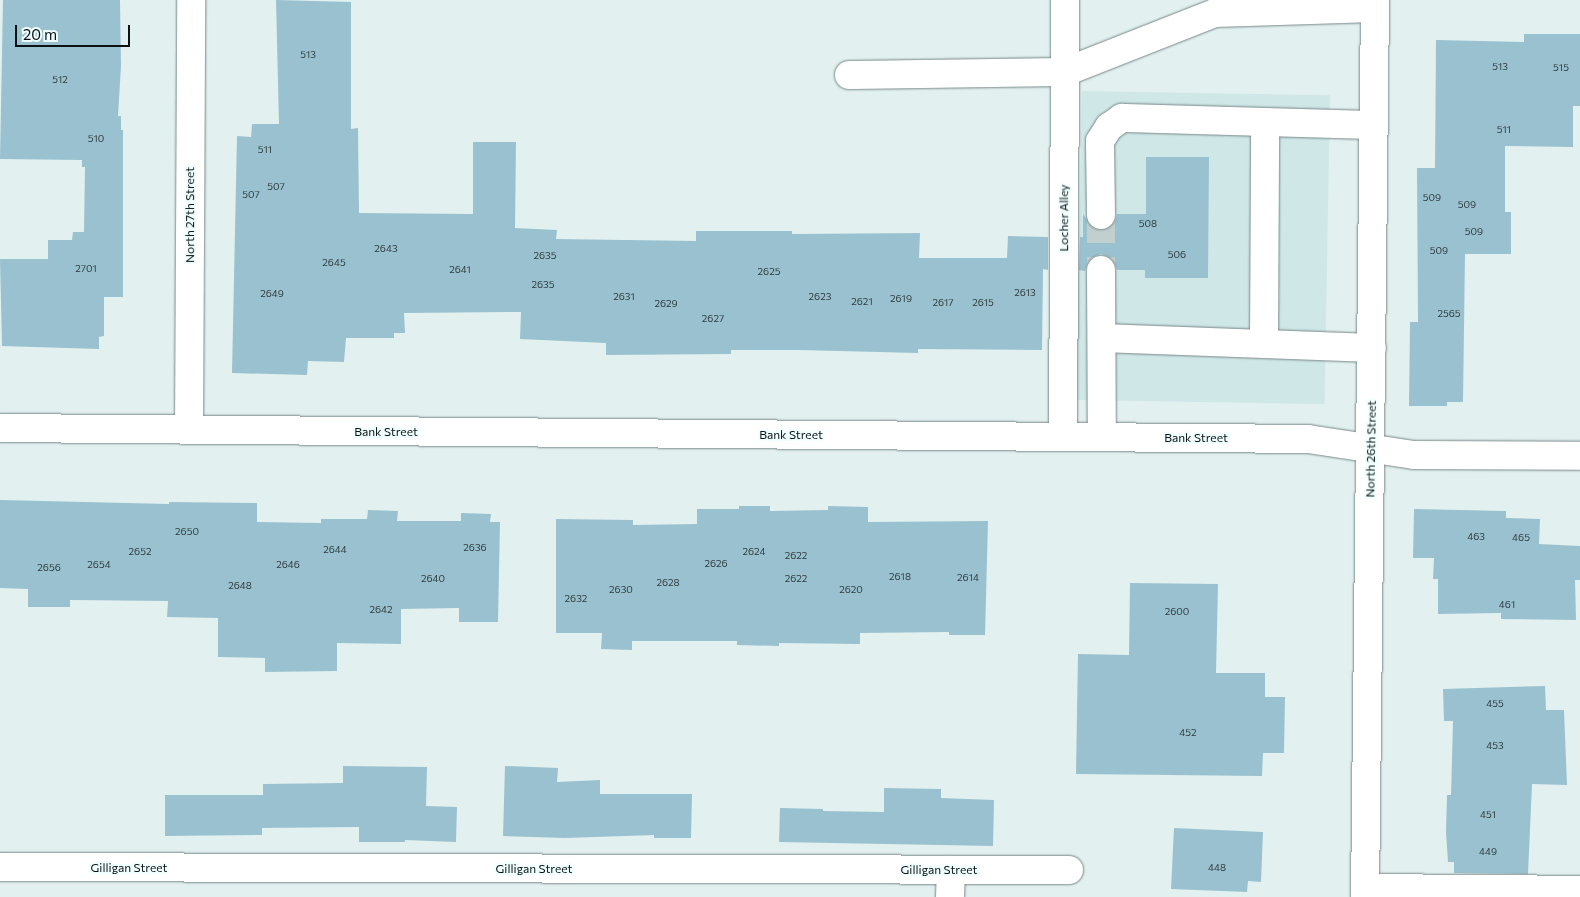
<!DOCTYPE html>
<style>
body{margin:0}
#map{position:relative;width:1580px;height:897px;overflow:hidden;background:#e2f1f0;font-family:Commissioner,sans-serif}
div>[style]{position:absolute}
.built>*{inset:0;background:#cfe7e7;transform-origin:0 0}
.building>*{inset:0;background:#9ac1cf}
.minor-tunnel>*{height:28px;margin-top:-14px;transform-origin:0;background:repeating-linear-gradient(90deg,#c2cfcf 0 28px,transparent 0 42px)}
.roads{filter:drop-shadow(0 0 1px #798787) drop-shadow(0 0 1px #798787)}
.minor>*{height:28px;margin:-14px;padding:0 14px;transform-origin:14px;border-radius:14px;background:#fff}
span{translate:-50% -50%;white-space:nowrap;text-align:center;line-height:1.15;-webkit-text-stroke:4px #effefe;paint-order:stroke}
.number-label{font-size:10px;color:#303d40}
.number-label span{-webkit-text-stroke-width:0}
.street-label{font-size:12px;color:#0c1111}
.scale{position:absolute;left:15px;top:25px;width:115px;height:22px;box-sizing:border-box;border:2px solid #0c1111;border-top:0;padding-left:6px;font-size:15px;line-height:18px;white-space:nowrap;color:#0c1111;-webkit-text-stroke:4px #effefe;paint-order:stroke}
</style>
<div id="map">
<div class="built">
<div style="left:1082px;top:91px;width:248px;height:309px;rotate:1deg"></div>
</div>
<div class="building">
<div style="clip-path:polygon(3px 0,120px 0,121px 66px,118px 116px,121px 116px,121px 130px,123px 130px,123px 297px,104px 297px,104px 336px,99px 337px,99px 349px,2px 346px,0 259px,48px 259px,48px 240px,72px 240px,73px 232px,84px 232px,85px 167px,82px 167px,82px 160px,0 159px)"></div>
<div style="clip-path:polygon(276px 0,351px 2px,351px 129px,358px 128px,359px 213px,473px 214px,473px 142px,516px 142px,515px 228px,557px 230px,556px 239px,696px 241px,696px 231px,792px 231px,792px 234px,920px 233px,919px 258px,1007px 258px,1008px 236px,1048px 237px,1048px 270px,1043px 269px,1042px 350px,918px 349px,918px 353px,799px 350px,731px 350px,731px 354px,606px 355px,606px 343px,520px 339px,521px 312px,404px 313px,405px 333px,394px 333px,394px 338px,346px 338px,344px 362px,308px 361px,307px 375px,232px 373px,237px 136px,251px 137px,252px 124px,279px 124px)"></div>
<div style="clip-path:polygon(1524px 34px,1580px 34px,1580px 106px,1573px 106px,1573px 147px,1505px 146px,1505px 212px,1511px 212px,1511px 254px,1465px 254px,1463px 402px,1447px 402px,1447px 406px,1409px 406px,1410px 322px,1418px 322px,1417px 168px,1435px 168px,1436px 40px,1524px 42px)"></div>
<div style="clip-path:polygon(1146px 157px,1209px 157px,1208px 278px,1145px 278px,1145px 270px,1117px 270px,1114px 262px,1109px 257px,1101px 254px,1093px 257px,1087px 263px,1085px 271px,1079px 270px,1080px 237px,1083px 237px,1083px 214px,1093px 228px,1101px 231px,1109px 228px,1115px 222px,1117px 214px,1146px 214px)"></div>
<div style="clip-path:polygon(0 500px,169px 504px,169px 502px,257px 503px,257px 522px,321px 523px,321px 519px,367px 519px,368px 510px,398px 511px,397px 521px,461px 521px,461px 513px,491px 514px,490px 522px,500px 522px,498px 622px,459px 622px,459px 608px,401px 609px,401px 644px,337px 643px,337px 671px,265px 672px,265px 658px,218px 657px,218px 618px,167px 617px,168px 601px,70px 600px,70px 607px,28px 607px,28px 589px,0 588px)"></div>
<div style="clip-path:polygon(739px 506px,770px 506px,770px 511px,828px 510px,828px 506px,868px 507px,868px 522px,988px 521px,985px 635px,949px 635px,949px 632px,860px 633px,860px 644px,779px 643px,779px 646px,737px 645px,737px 641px,632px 641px,632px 650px,601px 649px,602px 633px,556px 633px,556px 519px,633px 520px,633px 525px,697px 524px,697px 509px,739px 509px)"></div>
<div style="clip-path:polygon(1414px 509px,1506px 511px,1506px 518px,1540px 519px,1539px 544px,1580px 546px,1580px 580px,1575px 580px,1576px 620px,1501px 619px,1501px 613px,1438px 614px,1438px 579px,1433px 579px,1434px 558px,1413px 558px)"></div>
<div style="clip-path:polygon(1130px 583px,1218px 584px,1216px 673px,1265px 673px,1265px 697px,1285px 697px,1284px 753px,1263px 753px,1262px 776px,1076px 774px,1078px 654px,1129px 655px)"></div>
<div style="clip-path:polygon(1545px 686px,1546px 710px,1564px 710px,1567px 785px,1532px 784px,1528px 874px,1454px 873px,1454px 862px,1448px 862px,1446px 832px,1447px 795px,1451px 795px,1453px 721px,1444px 721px,1443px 689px)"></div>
<div style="clip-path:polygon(343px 766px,427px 767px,426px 806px,457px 807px,456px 842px,405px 840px,405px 842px,359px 842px,359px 827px,262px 828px,262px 835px,165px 836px,165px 795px,263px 795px,263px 784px,343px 783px)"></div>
<div style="clip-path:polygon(505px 766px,558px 768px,557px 782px,600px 780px,600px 794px,692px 794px,691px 838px,654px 838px,654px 835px,565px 838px,503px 836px)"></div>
<div style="clip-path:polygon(884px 788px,941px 789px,941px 798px,994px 800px,993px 846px,779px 842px,780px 808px,823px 809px,823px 811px,884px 812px)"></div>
<div style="clip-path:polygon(1174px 828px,1263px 832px,1261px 882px,1248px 881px,1247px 892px,1171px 889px)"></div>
</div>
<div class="minor-tunnel">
<div style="left:1101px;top:215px;width:55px;rotate:90deg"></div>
</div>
<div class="roads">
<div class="minor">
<div style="left:849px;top:75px;width:216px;rotate:-0.8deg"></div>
<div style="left:1065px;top:72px;width:161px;rotate:-21.5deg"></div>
<div style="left:1215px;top:13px;width:160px;rotate:-1.8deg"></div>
<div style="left:1101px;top:215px;width:74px;rotate:-90.8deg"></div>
<div style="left:1100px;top:141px;width:17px;rotate:-57deg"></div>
<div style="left:1109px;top:127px;width:16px;rotate:-35deg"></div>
<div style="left:1122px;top:118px;width:252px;rotate:1.6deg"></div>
<div style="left:1101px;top:270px;width:167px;rotate:89.7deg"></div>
<div style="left:1102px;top:338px;width:270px;rotate:2.1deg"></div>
<div style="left:1264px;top:344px;width:222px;rotate:-89.7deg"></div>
<div style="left:0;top:428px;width:1308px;rotate:0.48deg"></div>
<div style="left:1308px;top:439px;width:107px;rotate:8.6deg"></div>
<div style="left:1414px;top:455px;width:166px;rotate:0.3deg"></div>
<div style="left:189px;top:430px;width:430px;rotate:-89.7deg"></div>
<div style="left:1063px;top:437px;width:437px;rotate:-89.7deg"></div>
<div style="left:0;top:867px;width:1069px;rotate:0.16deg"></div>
<div style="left:1365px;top:888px;width:215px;rotate:0.5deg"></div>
<div style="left:950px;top:897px;width:27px;rotate:-88deg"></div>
<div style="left:1365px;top:897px;width:897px;rotate:-89.36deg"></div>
</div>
</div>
<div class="number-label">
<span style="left:308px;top:55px">513</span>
<span style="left:1500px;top:67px">513</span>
<span style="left:1561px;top:68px">515</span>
<span style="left:60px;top:80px">512</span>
<span style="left:1504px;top:130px">511</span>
<span style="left:96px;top:139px">510</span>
<span style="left:265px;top:150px">511</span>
<span style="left:276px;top:187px">507</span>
<span style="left:251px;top:195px">507</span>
<span style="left:1432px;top:198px">509</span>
<span style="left:1467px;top:205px">509</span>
<span style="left:1148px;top:224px">508</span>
<span style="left:1474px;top:232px">509</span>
<span style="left:386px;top:249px">2643</span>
<span style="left:1439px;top:251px">509</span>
<span style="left:1177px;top:255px">506</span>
<span style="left:545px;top:256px">2635</span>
<span style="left:334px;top:263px">2645</span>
<span style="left:86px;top:269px">2701</span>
<span style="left:460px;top:270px">2641</span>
<span style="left:769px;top:272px">2625</span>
<span style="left:543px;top:285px">2635</span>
<span style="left:1025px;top:293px">2613</span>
<span style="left:272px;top:294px">2649</span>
<span style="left:624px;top:297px">2631</span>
<span style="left:820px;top:297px">2623</span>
<span style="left:901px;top:299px">2619</span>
<span style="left:862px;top:302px">2621</span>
<span style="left:943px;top:303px">2617</span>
<span style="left:983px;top:303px">2615</span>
<span style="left:666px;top:304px">2629</span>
<span style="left:1449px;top:314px">2565</span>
<span style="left:713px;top:319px">2627</span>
<span style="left:187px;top:532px">2650</span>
<span style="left:1476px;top:537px">463</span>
<span style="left:1521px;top:538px">465</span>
<span style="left:475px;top:548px">2636</span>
<span style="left:335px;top:550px">2644</span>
<span style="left:140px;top:552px">2652</span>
<span style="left:754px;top:552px">2624</span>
<span style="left:796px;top:556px">2622</span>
<span style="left:716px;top:564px">2626</span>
<span style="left:99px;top:565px">2654</span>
<span style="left:288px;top:565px">2646</span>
<span style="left:49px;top:568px">2656</span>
<span style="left:900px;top:577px">2618</span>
<span style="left:968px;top:578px">2614</span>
<span style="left:433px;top:579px">2640</span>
<span style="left:796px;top:579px">2622</span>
<span style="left:668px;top:583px">2628</span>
<span style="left:240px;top:586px">2648</span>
<span style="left:621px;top:590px">2630</span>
<span style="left:851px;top:590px">2620</span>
<span style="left:576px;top:599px">2632</span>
<span style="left:1507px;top:605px">461</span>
<span style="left:381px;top:610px">2642</span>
<span style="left:1177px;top:612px">2600</span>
<span style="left:1495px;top:704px">455</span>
<span style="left:1188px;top:733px">452</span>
<span style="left:1495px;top:746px">453</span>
<span style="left:1488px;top:815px">451</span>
<span style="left:1488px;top:852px">449</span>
<span style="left:1217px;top:868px">448</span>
</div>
<div class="street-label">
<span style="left:190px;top:215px;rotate:-90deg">North 27th Street</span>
<span style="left:1064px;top:218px;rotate:-90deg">Locher Alley</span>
<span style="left:386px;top:432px">Bank Street</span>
<span style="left:791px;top:435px">Bank Street</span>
<span style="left:1196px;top:438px">Bank Street</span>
<span style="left:1371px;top:449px;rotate:-89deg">North 26th Street</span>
<span style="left:129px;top:868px">Gilligan Street</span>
<span style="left:534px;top:869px">Gilligan Street</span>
<span style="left:939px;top:870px">Gilligan Street</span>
</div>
<div class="scale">20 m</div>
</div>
